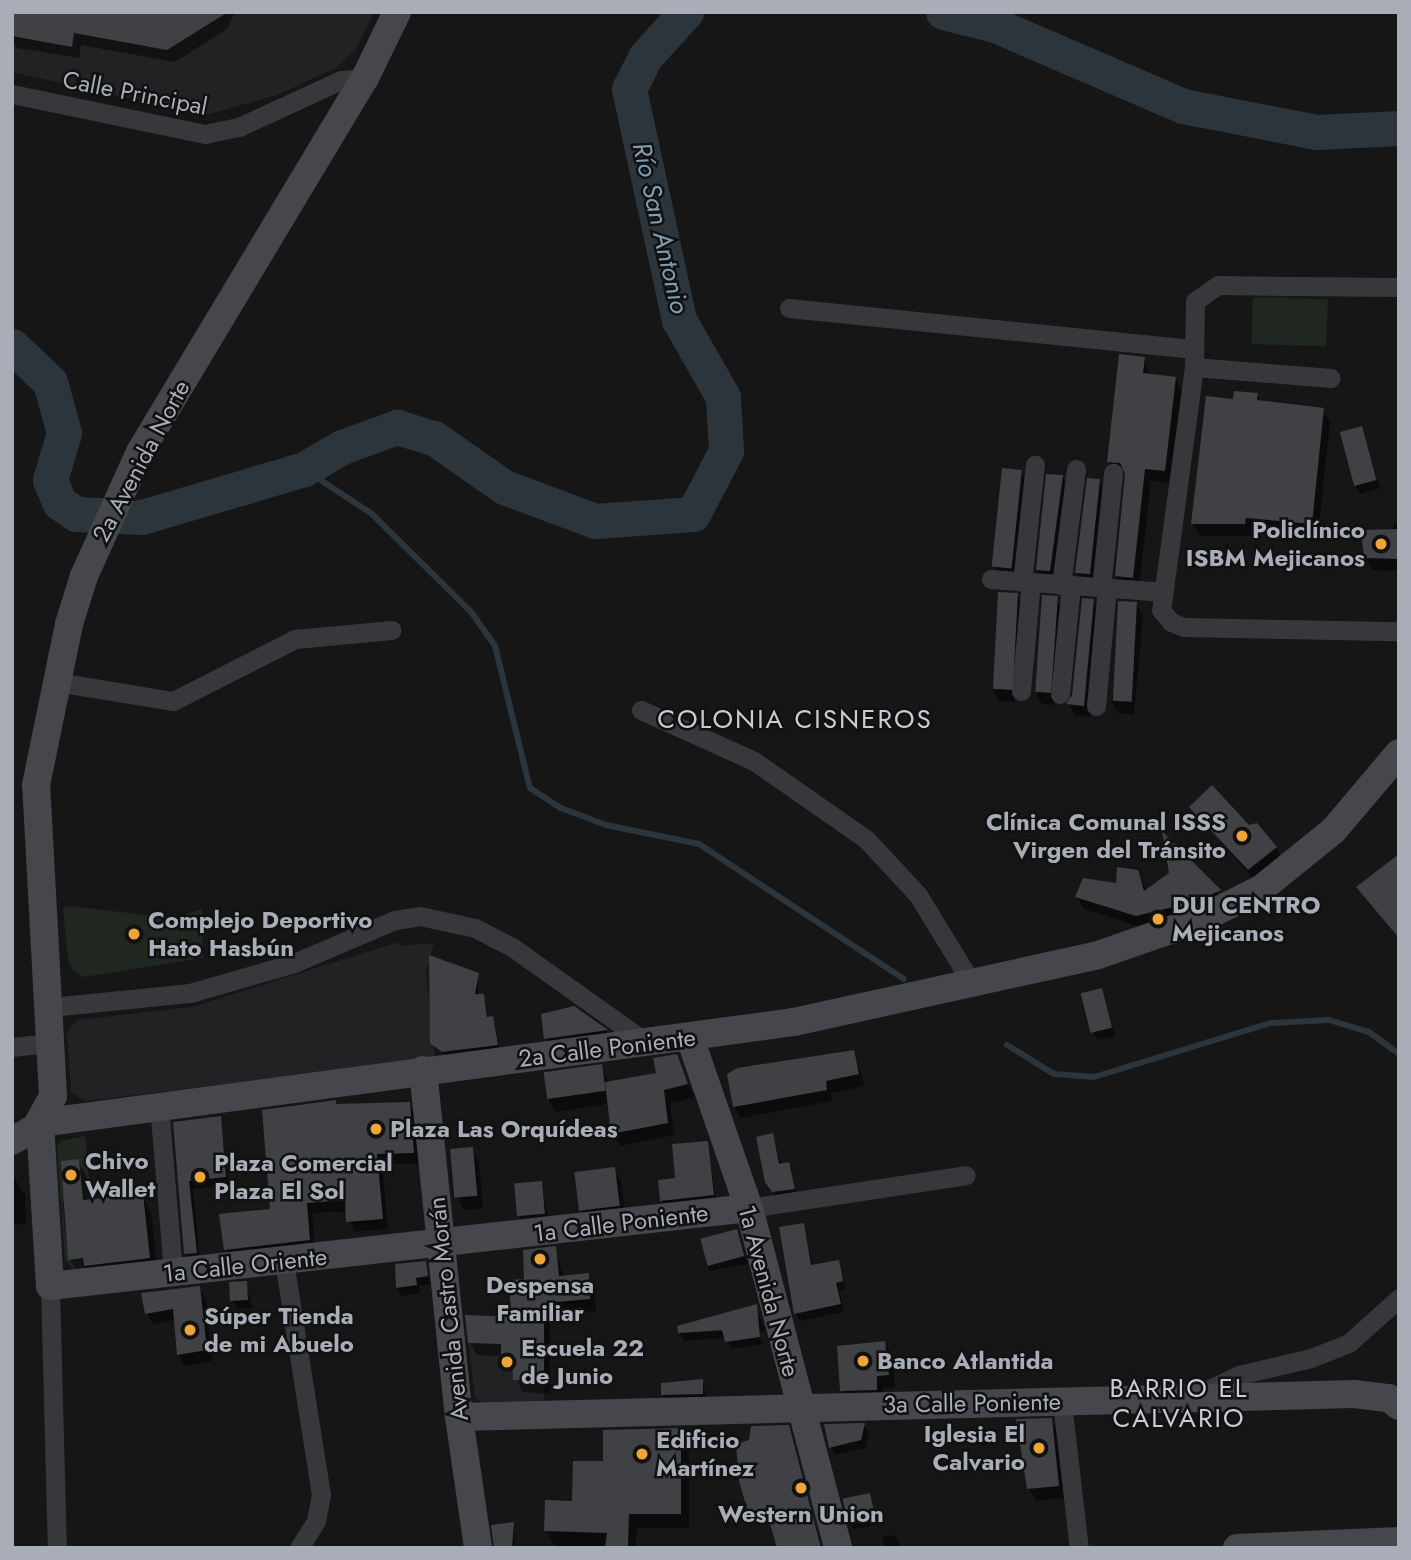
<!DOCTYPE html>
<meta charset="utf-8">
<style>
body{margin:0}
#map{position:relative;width:1411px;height:1560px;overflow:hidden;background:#161617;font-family:Jost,sans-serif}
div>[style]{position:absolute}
.built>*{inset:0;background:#222224}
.green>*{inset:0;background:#202720;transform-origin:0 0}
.shadow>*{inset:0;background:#0007}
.stream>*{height:6px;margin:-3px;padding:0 3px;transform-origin:3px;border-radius:3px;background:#2c353b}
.river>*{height:35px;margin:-17.5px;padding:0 17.5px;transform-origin:17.5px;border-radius:17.5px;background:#2c353b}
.building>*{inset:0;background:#404144;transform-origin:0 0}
.street>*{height:19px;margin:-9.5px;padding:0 9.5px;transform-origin:9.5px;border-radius:9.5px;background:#37383c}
.secondary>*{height:28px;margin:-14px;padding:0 14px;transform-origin:14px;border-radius:14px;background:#45474c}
.dots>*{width:19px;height:19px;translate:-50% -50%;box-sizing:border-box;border:4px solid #111112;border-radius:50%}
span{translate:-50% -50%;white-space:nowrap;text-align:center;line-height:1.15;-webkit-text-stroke:5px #111112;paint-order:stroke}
.street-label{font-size:24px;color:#a8adb7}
.poi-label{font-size:24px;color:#a8adb7;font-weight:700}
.right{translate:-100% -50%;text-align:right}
.left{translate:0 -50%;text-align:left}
.water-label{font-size:26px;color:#7f9db2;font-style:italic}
.neighbourhood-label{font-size:26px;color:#c9ccd3;letter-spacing:2px}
.frame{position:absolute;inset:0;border:14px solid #a8adb7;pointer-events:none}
</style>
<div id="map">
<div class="built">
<div style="clip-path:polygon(12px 12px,374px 12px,357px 48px,336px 68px,277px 95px,206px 115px,12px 72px)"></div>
<div style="clip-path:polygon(399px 942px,400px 946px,434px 943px,426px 972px,435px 1059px,86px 1101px,71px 1092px,67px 1032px,77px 1020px,192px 1007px)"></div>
<div style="clip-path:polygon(465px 1315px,544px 1318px,544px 1405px,485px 1404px,475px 1398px)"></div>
</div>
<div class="green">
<div style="left:1253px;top:297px;width:75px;height:47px;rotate:2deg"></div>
<div style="clip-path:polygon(68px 906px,173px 918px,202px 909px,203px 958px,83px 977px,73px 971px,68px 960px,63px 908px)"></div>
<div style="clip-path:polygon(85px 1136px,91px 1200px,62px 1203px,68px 1260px,83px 1258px,84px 1269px,75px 1270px,65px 1261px,57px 1148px,60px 1141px)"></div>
</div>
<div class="shadow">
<div style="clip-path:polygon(14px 12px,235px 12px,227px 29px,175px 62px,81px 45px,79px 58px,17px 48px,12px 39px)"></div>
<div style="clip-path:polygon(1144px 358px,1150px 376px,1175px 378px,1182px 391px,1171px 483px,1151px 481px,1139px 589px,1124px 588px,1116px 576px,1127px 475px,1116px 474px,1109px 462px)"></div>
<div style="clip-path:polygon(1257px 395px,1261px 402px,1323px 410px,1330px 422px,1318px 536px,1252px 530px,1251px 536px,1200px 536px,1192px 524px,1235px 401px)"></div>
<div style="clip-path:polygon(1361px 428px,1380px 488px,1360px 494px,1356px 486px)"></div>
<div style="clip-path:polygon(1021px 472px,1028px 484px,1018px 580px,1002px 579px,995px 566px)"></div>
<div style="clip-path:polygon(1062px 477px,1069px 489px,1057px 583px,1045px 582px,1037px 570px)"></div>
<div style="clip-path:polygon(1099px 481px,1106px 493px,1096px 586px,1084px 585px,1077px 573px)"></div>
<div style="clip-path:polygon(1393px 523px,1399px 523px,1399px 571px,1373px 570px,1365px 558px,1393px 531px)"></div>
<div style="clip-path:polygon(1017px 595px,1024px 607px,1015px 702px,999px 701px,992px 689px)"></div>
<div style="clip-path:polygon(1056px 598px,1064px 611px,1054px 705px,1042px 704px,1035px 691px)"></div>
<div style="clip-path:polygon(1093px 601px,1100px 613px,1090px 717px,1075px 716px,1069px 704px)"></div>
<div style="clip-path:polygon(1136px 604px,1143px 616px,1134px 715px,1118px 713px,1111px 701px)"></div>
<div style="clip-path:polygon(1191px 807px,1248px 827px,1276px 848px,1283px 860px,1256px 882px)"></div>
<div style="clip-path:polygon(1164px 836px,1226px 903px,1144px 928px,1084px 909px,1077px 897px,1118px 886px,1137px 872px,1147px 891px,1170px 874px)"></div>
<div style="clip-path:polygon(478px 975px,478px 996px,486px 1001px,488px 1019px,495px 1023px,499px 1050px,447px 1057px,432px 1042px)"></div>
<div style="clip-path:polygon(1101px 990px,1115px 1036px,1097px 1040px,1093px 1032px)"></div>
<div style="clip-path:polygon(574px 1008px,606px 1031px,610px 1038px,550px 1046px,546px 1038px)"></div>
<div style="clip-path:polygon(853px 1052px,865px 1086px,831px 1093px,832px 1101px,741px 1118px,734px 1107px)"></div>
<div style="clip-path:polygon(676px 1056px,694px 1097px,670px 1103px,674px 1135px,620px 1146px,613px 1134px,609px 1104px,556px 1112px,548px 1100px,601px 1066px,609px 1083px,658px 1075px)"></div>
<div style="clip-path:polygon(409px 1104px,415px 1114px,419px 1164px,382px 1164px,388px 1229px,354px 1232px,347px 1211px,312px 1213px,315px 1251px,232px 1260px,226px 1249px,272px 1211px,337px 1106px)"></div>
<div style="clip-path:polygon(220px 1117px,229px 1185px,193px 1189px,200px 1261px,190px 1262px,185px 1254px,175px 1124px)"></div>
<div style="clip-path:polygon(772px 1135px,781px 1165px,788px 1164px,792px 1171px,797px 1195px,777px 1198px,767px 1181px)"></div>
<div style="clip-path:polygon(707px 1143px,717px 1202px,666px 1208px,662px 1201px)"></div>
<div style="clip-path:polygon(472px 1149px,479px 1161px,483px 1208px,464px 1210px,457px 1197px)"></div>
<div style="clip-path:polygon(78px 1161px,87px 1177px,90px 1202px,142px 1196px,151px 1212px,158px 1274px,79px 1275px,70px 1259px)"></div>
<div style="clip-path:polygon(614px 1169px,621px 1181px,626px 1218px,589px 1222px,582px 1210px)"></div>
<div style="clip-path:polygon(12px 1175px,25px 1194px,26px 1225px,12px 1223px)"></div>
<div style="clip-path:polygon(541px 1183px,549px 1222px,523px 1224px,519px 1217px)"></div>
<div style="clip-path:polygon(803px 1225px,814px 1267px,838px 1262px,846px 1289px,840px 1291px,844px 1312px,800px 1321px,796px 1314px)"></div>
<div style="clip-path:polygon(736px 1231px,748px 1264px,710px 1271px,705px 1263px)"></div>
<div style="clip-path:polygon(555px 1248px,564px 1277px,588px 1275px,595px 1287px,596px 1311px,550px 1315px,550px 1394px,522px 1392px,514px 1369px,502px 1356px,477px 1355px,470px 1343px,513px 1318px,526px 1281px)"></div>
<div style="clip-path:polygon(425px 1263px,431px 1284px,419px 1286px,420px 1293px,402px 1296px,397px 1288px)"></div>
<div style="clip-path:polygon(246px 1283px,252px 1308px,238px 1309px,233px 1301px)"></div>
<div style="clip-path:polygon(199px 1288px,206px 1299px,212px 1361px,185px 1366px,178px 1355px,176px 1320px,153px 1324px,147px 1313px)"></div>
<div style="clip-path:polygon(evenodd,756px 1306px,765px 1331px,758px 1332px,763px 1344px,731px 1349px,726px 1338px,684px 1341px,680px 1333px,756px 1306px,731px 1328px,731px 1331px,683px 1333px,691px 1331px,731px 1328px)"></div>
<div style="clip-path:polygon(885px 1343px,892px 1355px,895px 1387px,883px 1388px,883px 1402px,849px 1403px,842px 1390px)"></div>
<div style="clip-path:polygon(703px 1381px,707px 1402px,668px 1403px,663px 1395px)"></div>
<div style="clip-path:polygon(1051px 1420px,1058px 1433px,1065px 1498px,1036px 1501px,1029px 1488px)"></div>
<div style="clip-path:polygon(864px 1425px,869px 1433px,865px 1448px,835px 1455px,831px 1447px)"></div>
<div style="clip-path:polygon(788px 1427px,791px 1433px,821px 1548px,779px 1548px,770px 1516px,754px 1520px,751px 1514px)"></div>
<div style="clip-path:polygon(680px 1430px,689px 1445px,689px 1528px,637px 1528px,635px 1548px,555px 1546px,546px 1531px,573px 1502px)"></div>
<div style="clip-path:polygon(869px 1495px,878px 1524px,854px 1529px,850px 1521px)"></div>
<div style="clip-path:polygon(513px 1524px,516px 1548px,496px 1548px)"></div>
<div style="clip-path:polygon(896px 1535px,901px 1548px,884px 1548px,882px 1537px)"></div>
</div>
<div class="stream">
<div style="left:304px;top:469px;width:82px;rotate:33.5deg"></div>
<div style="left:372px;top:514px;width:141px;rotate:44.7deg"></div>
<div style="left:472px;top:613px;width:40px;rotate:55.1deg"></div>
<div style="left:495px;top:646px;width:146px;rotate:76.2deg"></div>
<div style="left:530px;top:788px;width:37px;rotate:33deg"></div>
<div style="left:561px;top:808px;width:48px;rotate:20.7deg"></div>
<div style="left:606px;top:825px;width:95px;rotate:11.5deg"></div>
<div style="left:699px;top:844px;width:245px;rotate:33.4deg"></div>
<div style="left:1007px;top:1045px;width:55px;rotate:31.7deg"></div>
<div style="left:1054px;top:1074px;width:40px;rotate:4.3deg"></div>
<div style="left:1094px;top:1077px;width:185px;rotate:-17deg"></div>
<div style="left:1271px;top:1023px;width:58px;rotate:-3deg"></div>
<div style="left:1329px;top:1020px;width:42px;rotate:16.7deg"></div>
<div style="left:1369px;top:1032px;width:37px;rotate:36deg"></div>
</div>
<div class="river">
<div style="left:943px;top:12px;width:54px;rotate:14deg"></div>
<div style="left:995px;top:25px;width:205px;rotate:23.3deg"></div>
<div style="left:1183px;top:106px;width:136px;rotate:11deg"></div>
<div style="left:1317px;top:132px;width:82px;rotate:-2.8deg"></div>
<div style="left:12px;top:346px;width:52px;rotate:43.5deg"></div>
<div style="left:50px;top:382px;width:53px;rotate:74.6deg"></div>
<div style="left:64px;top:433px;width:49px;rotate:106.6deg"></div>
<div style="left:50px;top:480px;width:25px;rotate:67deg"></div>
<div style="left:60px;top:503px;width:19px;rotate:35deg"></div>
<div style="left:76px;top:514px;width:66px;rotate:2.6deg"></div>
<div style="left:142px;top:517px;width:169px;rotate:-16.5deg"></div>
<div style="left:304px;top:469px;width:44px;rotate:-30.1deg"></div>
<div style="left:342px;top:447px;width:59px;rotate:-20deg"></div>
<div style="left:397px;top:427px;width:39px;rotate:17deg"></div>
<div style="left:434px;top:438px;width:85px;rotate:35deg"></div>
<div style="left:504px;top:487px;width:97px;rotate:20.5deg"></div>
<div style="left:595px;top:521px;width:98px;rotate:-4.1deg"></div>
<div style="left:693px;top:514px;width:71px;rotate:-62.4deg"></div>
<div style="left:726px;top:451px;width:54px;rotate:-93.2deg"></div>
<div style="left:723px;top:397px;width:89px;rotate:-119.7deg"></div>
<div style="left:679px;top:320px;width:236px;rotate:-102.2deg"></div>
<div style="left:629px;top:89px;width:36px;rotate:-63deg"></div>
<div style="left:645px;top:57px;width:61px;rotate:-47.7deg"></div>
</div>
<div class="building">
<div style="clip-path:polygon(12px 12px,228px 12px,167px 50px,74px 33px,72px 47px,12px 36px)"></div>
<div style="clip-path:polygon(1119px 354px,1145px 357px,1143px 373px,1176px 377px,1165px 471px,1145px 469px,1133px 578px,1115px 576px,1125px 474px,1120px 463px,1107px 462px)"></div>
<div style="clip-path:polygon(1234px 391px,1258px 393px,1257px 400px,1324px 408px,1312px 524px,1246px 518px,1245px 524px,1191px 524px,1206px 396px,1233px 399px)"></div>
<div style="left:1362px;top:426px;width:56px;height:23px;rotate:75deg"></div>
<div style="left:1002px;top:468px;width:20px;height:99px;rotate:6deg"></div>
<div style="clip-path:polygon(1046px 474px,1063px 475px,1050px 571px,1036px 570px)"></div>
<div style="clip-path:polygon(1087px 478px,1100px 479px,1090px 574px,1075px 573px)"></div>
<div style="clip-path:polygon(1399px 529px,1399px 559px,1364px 558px,1361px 530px)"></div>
<div style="left:998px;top:592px;width:20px;height:97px;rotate:3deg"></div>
<div style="left:1042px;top:595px;width:16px;height:97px;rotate:4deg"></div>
<div style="clip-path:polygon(1082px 598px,1094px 599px,1084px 706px,1066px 704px,1072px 695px)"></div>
<div style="left:1118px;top:601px;width:19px;height:100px;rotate:3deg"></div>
<div style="clip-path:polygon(1212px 785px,1249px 825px,1257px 823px,1277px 847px,1248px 870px,1189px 807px)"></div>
<div style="clip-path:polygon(1162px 831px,1221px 890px,1175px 911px,1173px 907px,1136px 916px,1075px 897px,1083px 878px,1116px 883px,1117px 867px,1138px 870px,1144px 891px,1169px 873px)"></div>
<div style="clip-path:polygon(1399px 854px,1399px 938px,1356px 887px)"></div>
<div style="clip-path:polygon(429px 955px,479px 973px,475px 994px,484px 994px,487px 1017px,493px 1016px,498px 1045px,442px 1052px,430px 1043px)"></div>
<div style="left:1102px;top:988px;width:41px;height:22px;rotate:76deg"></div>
<div style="clip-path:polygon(574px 1006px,608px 1030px,544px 1039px,541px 1014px)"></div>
<div style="clip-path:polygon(854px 1050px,859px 1074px,826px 1081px,827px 1090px,733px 1107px,727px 1074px,737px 1068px)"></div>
<div style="clip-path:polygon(677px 1054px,688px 1084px,664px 1090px,668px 1123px,611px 1134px,605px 1082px,656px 1073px,653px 1058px)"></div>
<div style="left:602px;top:1064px;width:27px;height:59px;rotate:82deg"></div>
<div style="clip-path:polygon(336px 1100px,336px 1104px,410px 1102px,414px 1153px,377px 1154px,383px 1219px,346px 1222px,345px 1200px,307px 1203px,310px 1240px,224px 1250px,219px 1214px,270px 1209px,262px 1110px)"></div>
<div style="clip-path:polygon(221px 1116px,226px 1177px,189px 1181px,197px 1253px,184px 1254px,173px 1122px)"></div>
<div style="clip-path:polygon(773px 1133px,779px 1164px,789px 1162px,795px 1189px,772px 1192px,765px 1182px,756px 1137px)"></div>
<div style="clip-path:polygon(708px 1141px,714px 1195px,660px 1201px,658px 1180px,675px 1178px,672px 1144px)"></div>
<div style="left:473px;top:1147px;width:49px;height:23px;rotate:85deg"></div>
<div style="clip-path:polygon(79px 1159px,83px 1200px,143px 1194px,150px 1258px,84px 1266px,83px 1258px,68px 1260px,61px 1161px)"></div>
<div style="left:615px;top:1167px;width:39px;height:41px;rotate:83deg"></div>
<div style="left:542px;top:1181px;width:33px;height:28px;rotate:85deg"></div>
<div style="clip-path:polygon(804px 1223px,811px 1265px,839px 1260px,843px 1281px,836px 1283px,841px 1304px,794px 1314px,779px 1227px)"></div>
<div style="left:737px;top:1229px;width:28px;height:38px;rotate:75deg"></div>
<div style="clip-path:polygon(556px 1246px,559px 1276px,589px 1273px,590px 1299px,544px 1303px,544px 1382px,513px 1380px,512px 1358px,501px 1357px,501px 1344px,468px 1343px,465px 1315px,511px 1317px,509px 1280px,524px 1279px,523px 1250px)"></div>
<div style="clip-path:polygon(426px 1261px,428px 1276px,416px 1278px,417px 1285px,396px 1288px,395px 1264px)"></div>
<div style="left:247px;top:1281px;width:19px;height:18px;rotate:87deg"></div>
<div style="clip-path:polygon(200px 1286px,207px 1350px,177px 1355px,173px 1309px,145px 1314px,141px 1293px)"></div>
<div style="clip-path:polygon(757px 1304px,760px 1337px,725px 1342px,722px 1330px,678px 1333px,677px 1326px)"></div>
<div style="clip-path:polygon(885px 1341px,889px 1375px,877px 1376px,877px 1390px,840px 1391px,837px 1346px)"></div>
<div style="clip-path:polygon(703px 1379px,703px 1394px,661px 1395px,661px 1383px)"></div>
<div style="clip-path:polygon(1052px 1418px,1059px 1486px,1027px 1489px,1016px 1419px)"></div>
<div style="clip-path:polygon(865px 1423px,861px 1440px,829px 1448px,824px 1424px)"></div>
<div style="clip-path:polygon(789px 1425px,821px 1548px,777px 1548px,766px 1510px,749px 1515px,739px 1481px,736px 1444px,749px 1440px,751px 1426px)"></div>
<div style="clip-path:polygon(681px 1428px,681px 1514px,629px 1514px,628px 1548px,605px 1548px,607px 1533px,544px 1531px,545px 1500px,572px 1501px,573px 1461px,603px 1461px,603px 1430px)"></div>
<div style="left:870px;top:1493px;width:24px;height:28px;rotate:78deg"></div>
<div style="clip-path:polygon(514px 1522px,512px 1548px,494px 1548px,491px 1525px)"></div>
</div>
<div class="street">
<div style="left:12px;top:94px;width:197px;rotate:11.7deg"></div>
<div style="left:205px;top:134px;width:35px;rotate:-12deg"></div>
<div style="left:239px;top:127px;width:112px;rotate:-24.7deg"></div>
<div style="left:341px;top:80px;width:24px;rotate:-5deg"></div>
<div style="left:1399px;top:287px;width:181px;rotate:-179.4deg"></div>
<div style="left:1218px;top:285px;width:28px;rotate:145deg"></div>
<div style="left:1195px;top:301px;width:66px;rotate:90.9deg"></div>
<div style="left:1194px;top:367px;width:245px;rotate:97.7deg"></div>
<div style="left:1161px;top:610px;width:16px;rotate:50deg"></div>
<div style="left:1171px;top:622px;width:14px;rotate:21deg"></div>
<div style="left:1184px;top:627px;width:215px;rotate:1.1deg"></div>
<div style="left:789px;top:308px;width:407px;rotate:5.8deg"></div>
<div style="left:1194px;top:367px;width:137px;rotate:4.6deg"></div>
<div style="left:991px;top:579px;width:171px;rotate:4.3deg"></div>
<div style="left:1022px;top:582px;width:118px;rotate:-83.7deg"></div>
<div style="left:1061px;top:585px;width:117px;rotate:-82.6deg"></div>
<div style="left:1101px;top:588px;width:116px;rotate:-84deg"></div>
<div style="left:57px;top:682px;width:118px;rotate:9.3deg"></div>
<div style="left:173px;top:701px;width:137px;rotate:-26.9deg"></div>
<div style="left:295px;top:639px;width:97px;rotate:-5.3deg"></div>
<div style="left:1021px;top:691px;width:109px;rotate:-84.8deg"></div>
<div style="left:1060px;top:694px;width:110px;rotate:-84.2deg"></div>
<div style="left:1096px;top:706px;width:119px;rotate:-84.7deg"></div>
<div style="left:641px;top:710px;width:124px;rotate:24.3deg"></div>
<div style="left:754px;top:761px;width:136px;rotate:34.9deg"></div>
<div style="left:866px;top:839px;width:76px;rotate:47.1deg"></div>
<div style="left:918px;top:895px;width:105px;rotate:58.6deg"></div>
<div style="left:51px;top:1007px;width:140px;rotate:-5.8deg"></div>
<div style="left:190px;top:993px;width:108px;rotate:-16.1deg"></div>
<div style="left:294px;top:963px;width:110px;rotate:-23.1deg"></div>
<div style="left:395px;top:920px;width:25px;rotate:-9deg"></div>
<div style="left:420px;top:916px;width:56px;rotate:12.3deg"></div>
<div style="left:475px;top:928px;width:42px;rotate:27.2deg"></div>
<div style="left:512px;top:947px;width:166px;rotate:35.4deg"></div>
<div style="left:12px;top:1047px;width:39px;rotate:-6deg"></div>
<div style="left:159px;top:1105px;width:169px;rotate:85.2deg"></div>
<div style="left:749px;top:1208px;width:219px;rotate:-8.6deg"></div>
<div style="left:284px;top:1261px;width:237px;rotate:81deg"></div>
<div style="left:321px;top:1495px;width:26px;rotate:101deg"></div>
<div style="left:316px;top:1521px;width:32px;rotate:122deg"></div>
<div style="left:50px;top:1286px;width:262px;rotate:88.5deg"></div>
<div style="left:1199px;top:1394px;width:44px;rotate:-25.4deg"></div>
<div style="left:1239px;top:1375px;width:74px;rotate:-13.3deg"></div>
<div style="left:1311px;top:1358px;width:41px;rotate:-21.5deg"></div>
<div style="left:1349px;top:1343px;width:67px;rotate:-42deg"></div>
<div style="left:1062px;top:1402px;width:147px;rotate:83.4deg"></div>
</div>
<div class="secondary">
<div style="left:690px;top:1038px;width:180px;rotate:70.9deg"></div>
<div style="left:749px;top:1208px;width:351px;rotate:75.3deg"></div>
<div style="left:423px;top:1070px;width:349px;rotate:84.1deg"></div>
<div style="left:459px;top:1417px;width:132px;rotate:81.7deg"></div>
<div style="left:40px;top:1123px;width:761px;rotate:-7.63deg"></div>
<div style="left:794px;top:1022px;width:311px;rotate:-12.4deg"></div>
<div style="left:1098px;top:955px;width:107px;rotate:-19.1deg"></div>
<div style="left:1199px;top:920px;width:69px;rotate:-26.6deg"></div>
<div style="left:1261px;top:889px;width:92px;rotate:-38.9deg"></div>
<div style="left:1333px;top:831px;width:102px;rotate:-49.8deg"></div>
<div style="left:40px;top:1123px;width:163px;rotate:86.5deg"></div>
<div style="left:50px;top:1286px;width:703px;rotate:-6.37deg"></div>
<div style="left:12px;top:1141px;width:28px;rotate:-30deg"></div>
<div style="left:36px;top:1127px;width:35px;rotate:-61deg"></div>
<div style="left:53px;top:1096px;width:311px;rotate:-93.1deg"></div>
<div style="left:36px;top:785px;width:164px;rotate:-78.4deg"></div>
<div style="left:69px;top:624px;width:50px;rotate:-72.6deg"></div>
<div style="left:84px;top:576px;width:136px;rotate:-65.7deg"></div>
<div style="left:140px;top:452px;width:436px;rotate:-59deg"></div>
<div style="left:365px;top:78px;width:73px;rotate:-64.1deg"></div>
<div style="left:459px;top:1417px;width:895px;rotate:-1.47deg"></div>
<div style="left:1354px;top:1394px;width:35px;rotate:7deg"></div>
<div style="left:1389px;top:1398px;width:13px;rotate:39deg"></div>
<div style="left:1237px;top:1548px;width:162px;rotate:-2.5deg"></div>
</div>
<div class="dots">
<div style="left:1381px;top:544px;background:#eea537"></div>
<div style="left:1242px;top:836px;background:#eea537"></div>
<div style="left:1158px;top:919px;background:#eea537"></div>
<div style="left:134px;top:934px;background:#eea537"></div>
<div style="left:376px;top:1129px;background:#eea537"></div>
<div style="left:71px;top:1175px;background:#eea537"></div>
<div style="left:200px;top:1177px;background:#eea537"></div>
<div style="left:540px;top:1259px;background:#eea537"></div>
<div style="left:190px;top:1330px;background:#eea537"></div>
<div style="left:863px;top:1361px;background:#eea537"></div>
<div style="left:507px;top:1362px;background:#eea537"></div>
<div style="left:1039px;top:1448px;background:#eea537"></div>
<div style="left:642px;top:1454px;background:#eea537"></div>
<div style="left:801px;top:1488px;background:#eea537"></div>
</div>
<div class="street-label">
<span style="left:135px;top:93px;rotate:11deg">Calle Principal</span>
<span style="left:141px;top:461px;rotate:-62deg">2a Avenida Norte</span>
<span style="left:607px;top:1048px;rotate:-7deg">2a Calle Poniente</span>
<span style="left:621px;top:1223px;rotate:-7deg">1a Calle Poniente</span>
<span style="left:245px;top:1265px;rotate:-6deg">1a Calle Oriente</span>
<span style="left:769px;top:1291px;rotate:75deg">1a Avenida Norte</span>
<span style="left:448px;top:1309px;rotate:-96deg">Avenida Castro Morán</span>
<span style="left:972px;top:1403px;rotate:-1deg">3a Calle Poniente</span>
</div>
<div class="poi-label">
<span class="right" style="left:1365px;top:544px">Policlínico<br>ISBM Mejicanos</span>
<span class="right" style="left:1226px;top:836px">Clínica Comunal ISSS<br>Virgen del Tránsito</span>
<span class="left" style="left:1172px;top:919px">DUI CENTRO<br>Mejicanos</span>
<span class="left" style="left:148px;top:934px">Complejo Deportivo<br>Hato Hasbún</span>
<span class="left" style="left:390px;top:1129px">Plaza Las Orquídeas</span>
<span class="left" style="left:85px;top:1175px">Chivo<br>Wallet</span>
<span class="left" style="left:214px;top:1177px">Plaza Comercial<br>Plaza El Sol</span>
<span style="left:540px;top:1299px">Despensa<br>Familiar</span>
<span class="left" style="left:204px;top:1330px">Súper Tienda<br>de mi Abuelo</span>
<span class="left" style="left:521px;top:1362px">Escuela 22<br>de Junio</span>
<span class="left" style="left:877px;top:1361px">Banco Atlantida</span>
<span class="right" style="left:1025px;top:1448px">Iglesia El<br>Calvario</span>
<span class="left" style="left:656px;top:1454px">Edificio<br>Martínez</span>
<span style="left:801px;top:1514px">Western Union</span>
</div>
<div class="water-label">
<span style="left:660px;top:228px;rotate:77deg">Río San Antonio</span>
</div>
<div class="neighbourhood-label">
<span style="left:795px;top:720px">COLONIA CISNEROS</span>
<span style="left:1179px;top:1404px">BARRIO EL<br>CALVARIO</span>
</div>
<div class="frame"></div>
</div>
